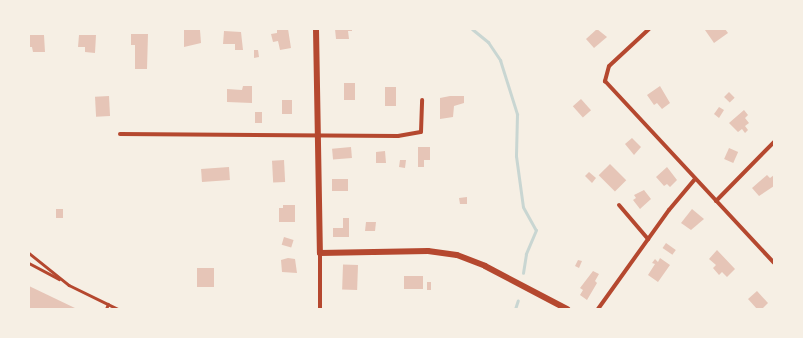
<!DOCTYPE html>
<style>
body{margin:0}
#map{position:relative;width:803px;height:338px;overflow:hidden;background:#f6efe4;font-family:"PT Sans Narrow",sans-serif}
div>[style]{position:absolute}
.stream>*{height:3px;margin:-1.5px;padding:0 1.5px;transform-origin:1.5px;border-radius:1.5px;background:#c9d6d2}
.building>*{inset:0;background:#e6c5b7;transform-origin:0 0}
.service>*{height:2.5px;margin:-1.25px;padding:0 1.25px;transform-origin:1.25px;border-radius:1.25px;background:#b5482f}
.minor>*{height:4px;margin:-2px;padding:0 2px;transform-origin:2px;border-radius:2px;background:#b5482f}
.tertiary>*{height:6px;margin:-3px;padding:0 3px;transform-origin:3px;border-radius:3px;background:#b5482f}
span{translate:-50% -50%;white-space:nowrap;text-align:center;line-height:1.15;-webkit-text-stroke:4px #f6efe4;paint-order:stroke}
.frame{position:absolute;inset:0;border:30px solid #f6efe4;pointer-events:none}
</style>
<div id="map">
<div class="stream">
<div style="left:472px;top:29px;width:21px;rotate:39deg"></div>
<div style="left:488px;top:42px;width:22px;rotate:56deg"></div>
<div style="left:500px;top:60px;width:57px;rotate:72.5deg"></div>
<div style="left:517px;top:114px;width:42px;rotate:91.4deg"></div>
<div style="left:516px;top:156px;width:51px;rotate:82.2deg"></div>
<div style="left:523px;top:207px;width:26px;rotate:61deg"></div>
<div style="left:536px;top:230px;width:26px;rotate:113deg"></div>
<div style="left:526px;top:254px;width:19px;rotate:99deg"></div>
<div style="left:515px;top:309px;width:9px;rotate:-72deg"></div>
</div>
<div class="building">
<div style="clip-path:polygon(277px 29px,288px 29px,291px 48px,280px 50px,278px 41px,273px 42px,271px 34px,277px 33px)"></div>
<div style="clip-path:polygon(335px 29px,352px 29px,352px 31px,348px 31px,349px 39px,336px 39px)"></div>
<div style="clip-path:polygon(597px 29px,607px 37px,594px 48px,586px 39px)"></div>
<div style="clip-path:polygon(707px 29px,725px 29px,728px 33px,714px 43px,705px 30px)"></div>
<div style="clip-path:polygon(184px 30px,200px 30px,201px 43px,184px 47px)"></div>
<div style="clip-path:polygon(224px 31px,241px 32px,243px 50px,235px 50px,235px 44px,223px 44px)"></div>
<div style="clip-path:polygon(131px 34px,148px 34px,147px 69px,135px 69px,135px 45px,131px 45px)"></div>
<div style="clip-path:polygon(29px 35px,44px 35px,45px 52px,33px 52px,32px 47px,29px 47px)"></div>
<div style="clip-path:polygon(79px 35px,96px 35px,95px 53px,85px 52px,85px 47px,78px 47px)"></div>
<div style="clip-path:polygon(254px 50px,258px 50px,259px 57px,254px 58px)"></div>
<div style="left:344px;top:83px;width:11px;height:17px"></div>
<div style="clip-path:polygon(243px 86px,252px 86px,252px 103px,227px 102px,227px 89px,242px 90px)"></div>
<div style="clip-path:polygon(660px 86px,670px 103px,662px 109px,657px 103px,654px 105px,647px 95px)"></div>
<div style="left:385px;top:87px;width:11px;height:19px"></div>
<div style="left:729px;top:92px;width:8px;height:7px;rotate:45deg"></div>
<div style="left:109px;top:96px;width:20px;height:14px;rotate:87deg"></div>
<div style="clip-path:polygon(450px 96px,464px 96px,464px 103px,454px 106px,453px 117px,440px 119px,440px 98px)"></div>
<div style="left:581px;top:99px;width:15px;height:11px;rotate:48deg"></div>
<div style="left:282px;top:100px;width:10px;height:14px"></div>
<div style="clip-path:polygon(719px 107px,724px 110px,719px 118px,714px 114px)"></div>
<div style="clip-path:polygon(744px 110px,748px 115px,745px 118px,749px 123px,745px 126px,748px 130px,745px 133px,742px 129px,738px 132px,729px 123px)"></div>
<div style="left:255px;top:112px;width:7px;height:11px"></div>
<div style="clip-path:polygon(632px 138px,641px 147px,634px 155px,625px 144px)"></div>
<div style="left:351px;top:147px;width:11px;height:19px;rotate:85deg"></div>
<div style="clip-path:polygon(418px 147px,430px 147px,430px 160px,424px 160px,424px 167px,418px 167px)"></div>
<div style="left:729px;top:148px;width:10px;height:12px;rotate:24deg"></div>
<div style="clip-path:polygon(385px 151px,386px 163px,376px 163px,376px 152px)"></div>
<div style="left:284px;top:160px;width:22px;height:12px;rotate:87deg"></div>
<div style="clip-path:polygon(400px 160px,406px 160px,405px 168px,399px 167px)"></div>
<div style="left:610px;top:164px;width:23px;height:16px;rotate:45deg"></div>
<div style="left:229px;top:167px;width:13px;height:28px;rotate:86deg"></div>
<div style="clip-path:polygon(667px 167px,677px 180px,670px 187px,667px 184px,664px 186px,656px 177px)"></div>
<div style="clip-path:polygon(589px 172px,596px 178px,592px 183px,585px 176px)"></div>
<div style="clip-path:polygon(767px 175px,770px 178px,774px 175px,774px 186px,759px 196px,752px 188px)"></div>
<div style="left:332px;top:179px;width:16px;height:12px"></div>
<div style="clip-path:polygon(644px 190px,651px 199px,640px 209px,633px 200px,636px 198px,634px 195px)"></div>
<div style="clip-path:polygon(467px 197px,467px 204px,460px 204px,459px 198px)"></div>
<div style="clip-path:polygon(283px 205px,295px 205px,295px 222px,279px 222px,279px 208px,283px 208px)"></div>
<div style="left:56px;top:209px;width:7px;height:9px"></div>
<div style="clip-path:polygon(692px 209px,704px 219px,691px 230px,681px 223px)"></div>
<div style="clip-path:polygon(343px 218px,349px 218px,349px 237px,333px 237px,333px 228px,343px 228px)"></div>
<div style="clip-path:polygon(366px 222px,376px 222px,375px 231px,365px 231px)"></div>
<div style="left:284px;top:237px;width:10px;height:8px;rotate:17deg"></div>
<div style="left:666px;top:243px;width:12px;height:6px;rotate:35deg"></div>
<div style="clip-path:polygon(717px 250px,735px 269px,727px 277px,722px 272px,719px 275px,713px 268px,716px 265px,709px 259px)"></div>
<div style="clip-path:polygon(288px 258px,295px 259px,297px 273px,282px 272px,281px 260px)"></div>
<div style="clip-path:polygon(660px 258px,670px 265px,658px 282px,648px 275px,655px 264px,652px 263px,655px 259px,658px 262px)"></div>
<div style="clip-path:polygon(578px 260px,582px 261px,579px 268px,575px 266px)"></div>
<div style="left:358px;top:265px;width:25px;height:15px;rotate:92deg"></div>
<div style="left:197px;top:268px;width:17px;height:19px"></div>
<div style="clip-path:polygon(593px 271px,599px 274px,595px 281px,597px 283px,587px 300px,580px 295px,583px 290px,580px 288px)"></div>
<div style="left:404px;top:276px;width:19px;height:13px"></div>
<div style="left:427px;top:282px;width:4px;height:8px"></div>
<div style="clip-path:polygon(29px 286px,77px 309px,29px 309px)"></div>
<div style="clip-path:polygon(757px 291px,768px 303px,762px 309px,757px 309px,748px 299px)"></div>
</div>
<div class="service">
<div style="left:29px;top:253px;width:51px;rotate:38.7deg"></div>
<div style="left:69px;top:285px;width:55px;rotate:26.1deg"></div>
<div style="left:29px;top:263px;width:34px;rotate:28deg"></div>
<div style="left:106px;top:309px;width:5px;rotate:-68deg"></div>
</div>
<div class="minor">
<div style="left:649px;top:29px;width:54px;rotate:137.2deg"></div>
<div style="left:609px;top:66px;width:16px;rotate:105deg"></div>
<div style="left:605px;top:81px;width:248px;rotate:47.1deg"></div>
<div style="left:120px;top:134px;width:278px;rotate:0.4deg"></div>
<div style="left:398px;top:136px;width:23px;rotate:-10deg"></div>
<div style="left:421px;top:132px;width:32px;rotate:-88deg"></div>
<div style="left:716px;top:201px;width:83px;rotate:-45.5deg"></div>
<div style="left:619px;top:205px;width:45px;rotate:49.5deg"></div>
<div style="left:320px;top:309px;width:56px;rotate:-90deg"></div>
<div style="left:598px;top:309px;width:122px;rotate:-54.4deg"></div>
<div style="left:669px;top:210px;width:40px;rotate:-50deg"></div>
</div>
<div class="tertiary">
<div style="left:316px;top:29px;width:224px;rotate:89deg"></div>
<div style="left:320px;top:253px;width:108px;rotate:-1.1deg"></div>
<div style="left:428px;top:251px;width:29px;rotate:8deg"></div>
<div style="left:457px;top:255px;width:30px;rotate:21deg"></div>
<div style="left:485px;top:266px;width:93px;rotate:27.7deg"></div>
</div>
<div class="frame"></div>
</div>
